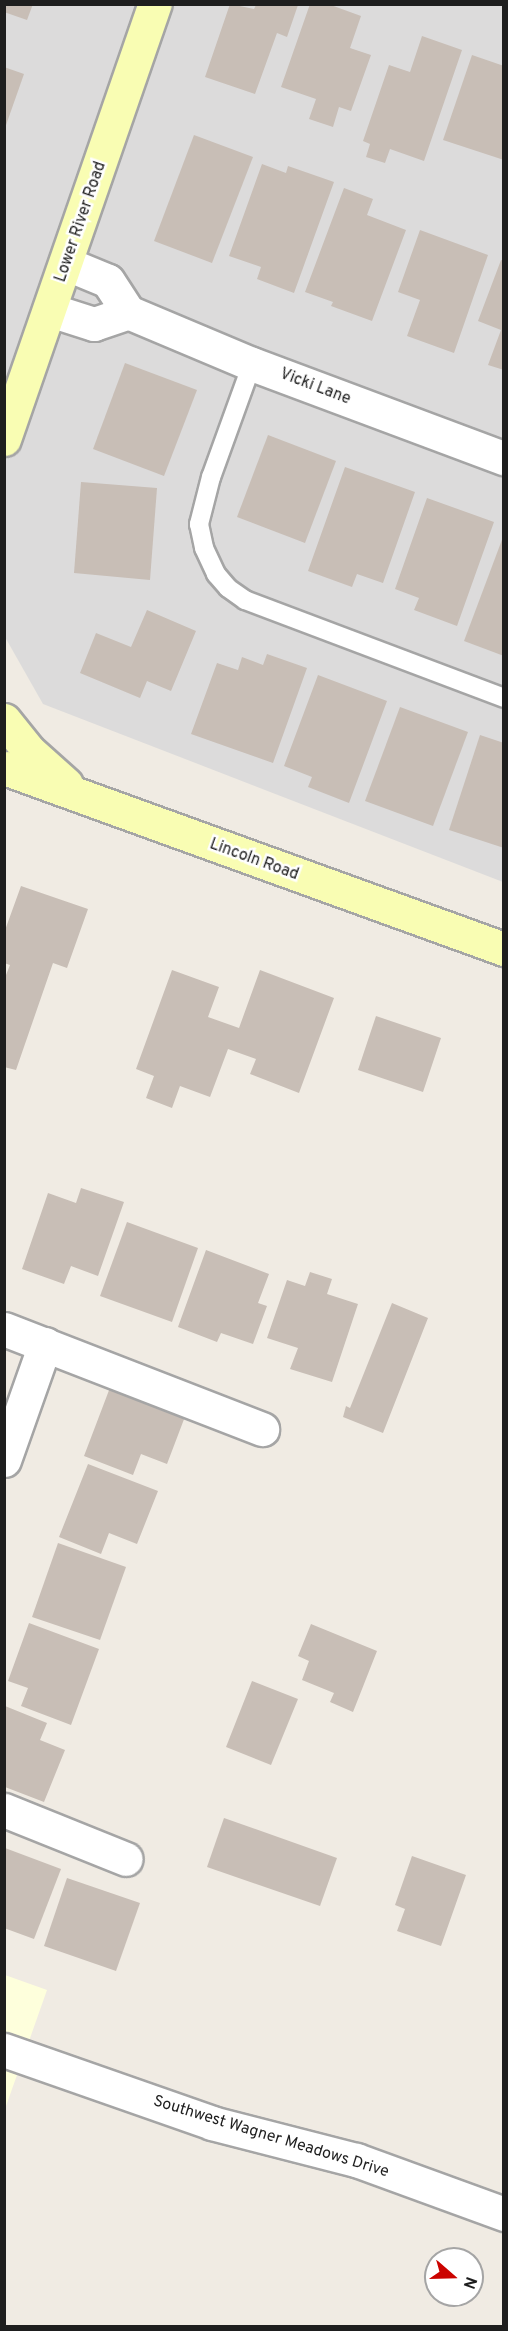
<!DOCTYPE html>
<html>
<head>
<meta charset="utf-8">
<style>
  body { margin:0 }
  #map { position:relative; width:508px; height:2331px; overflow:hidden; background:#f0ebe3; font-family:Overpass,sans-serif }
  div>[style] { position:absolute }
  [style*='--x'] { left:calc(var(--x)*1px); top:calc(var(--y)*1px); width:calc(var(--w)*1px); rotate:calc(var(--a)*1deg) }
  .residential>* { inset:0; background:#dcdbdb }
  .education>* { inset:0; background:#feffdc }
  .building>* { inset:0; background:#c8beb6 }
  .roads { filter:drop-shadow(2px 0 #a5a5a5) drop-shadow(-2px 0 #a5a5a5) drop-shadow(0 2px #a5a5a5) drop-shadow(0 -2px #a5a5a5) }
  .lane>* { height:18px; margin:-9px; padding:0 9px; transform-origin:9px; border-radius:9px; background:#fff }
  .street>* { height:33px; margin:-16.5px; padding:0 16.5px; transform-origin:16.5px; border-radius:16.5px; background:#fff }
  .secondary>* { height:33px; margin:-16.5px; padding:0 16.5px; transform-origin:16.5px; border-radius:16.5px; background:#f9fdb3 }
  span { translate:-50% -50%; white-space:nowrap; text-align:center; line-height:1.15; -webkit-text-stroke:5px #fff; paint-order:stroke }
  .street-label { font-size:16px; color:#1e1e1e }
  .frame { position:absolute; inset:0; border:6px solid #1e1e1e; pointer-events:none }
  .north { position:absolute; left:424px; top:2247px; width:60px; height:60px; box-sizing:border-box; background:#fff; border:2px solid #a5a5a5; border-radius:50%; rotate:110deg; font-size:16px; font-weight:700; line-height:24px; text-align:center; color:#1e1e1e }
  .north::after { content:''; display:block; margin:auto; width:21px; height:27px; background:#cb0300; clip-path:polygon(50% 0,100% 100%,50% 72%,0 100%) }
</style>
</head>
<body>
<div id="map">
  <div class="residential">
    <i style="clip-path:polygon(4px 5px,503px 5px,503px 882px,43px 704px,5px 637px)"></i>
  </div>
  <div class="education">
    <i style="clip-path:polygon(5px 1975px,47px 1990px,5px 2109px)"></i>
  </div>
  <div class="building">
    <i style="clip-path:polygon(4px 4px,33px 4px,27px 20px,4px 12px)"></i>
    <i style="clip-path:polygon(230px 4px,254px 9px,256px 5px,298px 5px,287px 37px,277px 33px,255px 94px,205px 77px)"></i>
    <i style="clip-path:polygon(310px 4px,328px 4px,361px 16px,350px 48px,371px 55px,351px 111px,339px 107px,333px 127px,309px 119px,316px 99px,281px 87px)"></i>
    <i style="clip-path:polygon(422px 36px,462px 50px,424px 161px,390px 149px,385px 163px,366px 157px,370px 144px,363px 141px,389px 65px,410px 72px)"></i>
    <i style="clip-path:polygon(472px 55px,504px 66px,504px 160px,443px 140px)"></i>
    <i style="clip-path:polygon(4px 67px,24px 74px,5px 128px,4px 128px)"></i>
    <i style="clip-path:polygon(194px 135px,253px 157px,212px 263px,154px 241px)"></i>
    <i style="clip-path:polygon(262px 164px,286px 173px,288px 166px,334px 182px,294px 293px,257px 279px,261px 267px,229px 256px)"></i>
    <i style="clip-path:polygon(344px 188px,373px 199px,367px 215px,406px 230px,372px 321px,331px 306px,333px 302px,305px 292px)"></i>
    <i style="clip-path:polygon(420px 230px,488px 255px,454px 353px,407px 336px,420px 300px,398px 292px)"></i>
    <i style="clip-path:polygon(501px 260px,504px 261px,504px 370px,488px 365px,501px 330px,478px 321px)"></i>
    <i style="clip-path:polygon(125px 363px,197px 390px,164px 476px,93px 449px)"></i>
    <i style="clip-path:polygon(268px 435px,336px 461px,305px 543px,237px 517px)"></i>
    <i style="clip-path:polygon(345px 467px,415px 492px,383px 583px,357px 574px,352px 587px,308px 571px)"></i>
    <i style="clip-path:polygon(81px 482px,157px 488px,150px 580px,74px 573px)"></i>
    <i style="clip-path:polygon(427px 498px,494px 522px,457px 626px,414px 610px,419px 598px,395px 589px)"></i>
    <i style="clip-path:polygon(503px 537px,504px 537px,504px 656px,464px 641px)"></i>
    <i style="clip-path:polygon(147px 610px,196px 631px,171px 691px,147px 681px,140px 698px,80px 673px,96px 633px,131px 647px)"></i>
    <i style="clip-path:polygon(267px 654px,307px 668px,273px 763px,191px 734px,217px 663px,238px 670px,242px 657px,263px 665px)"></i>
    <i style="clip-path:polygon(318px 675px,387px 701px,349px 803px,308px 787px,312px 777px,284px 766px)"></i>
    <i style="clip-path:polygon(400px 707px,468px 732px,433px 826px,365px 801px)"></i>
    <i style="clip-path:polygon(480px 735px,504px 743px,504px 848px,449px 830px)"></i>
    <i style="clip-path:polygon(21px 886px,88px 909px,67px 968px,53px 963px,16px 1070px,4px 1067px,4px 980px,10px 965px,4px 963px,4px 933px)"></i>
    <i style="clip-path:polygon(172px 970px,219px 987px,208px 1017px,239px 1028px,260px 970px,334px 998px,299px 1093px,250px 1074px,256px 1059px,228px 1049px,210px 1097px,180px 1086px,172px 1108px,146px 1098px,154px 1076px,136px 1069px)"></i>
    <i style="clip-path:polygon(376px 1016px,441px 1038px,423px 1092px,358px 1070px)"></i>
    <i style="clip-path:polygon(81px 1188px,124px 1202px,98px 1276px,71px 1266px,64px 1284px,22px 1269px,48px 1193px,76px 1203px)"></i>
    <i style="clip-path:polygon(127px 1222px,198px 1248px,172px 1322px,100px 1296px)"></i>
    <i style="clip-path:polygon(206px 1250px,269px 1274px,258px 1303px,267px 1306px,253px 1344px,221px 1333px,217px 1342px,178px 1327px)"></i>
    <i style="clip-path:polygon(310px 1272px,332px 1279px,327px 1294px,358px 1304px,332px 1382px,290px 1369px,298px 1348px,267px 1338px,287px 1280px,305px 1286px)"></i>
    <i style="clip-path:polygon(392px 1303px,428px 1318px,383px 1433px,343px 1417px,346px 1406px,350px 1408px)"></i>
    <i style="clip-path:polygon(111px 1385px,186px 1414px,167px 1464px,141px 1454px,133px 1475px,84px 1456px)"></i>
    <i style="clip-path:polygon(88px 1464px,158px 1491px,137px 1544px,109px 1533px,101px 1554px,59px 1537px)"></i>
    <i style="clip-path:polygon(58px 1543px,126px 1567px,100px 1640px,32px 1617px)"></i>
    <i style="clip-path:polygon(29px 1623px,99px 1649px,71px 1725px,21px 1706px,28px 1688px,8px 1681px)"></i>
    <i style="clip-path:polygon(311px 1624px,377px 1651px,353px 1712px,330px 1702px,334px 1693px,302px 1680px,309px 1661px,298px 1656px)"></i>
    <i style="clip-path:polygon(252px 1681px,298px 1699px,271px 1765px,226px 1747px)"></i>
    <i style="clip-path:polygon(5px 1706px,47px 1723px,40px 1740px,65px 1750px,44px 1802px,5px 1787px)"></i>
    <i style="clip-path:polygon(224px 1818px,337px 1858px,320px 1906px,207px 1867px)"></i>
    <i style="clip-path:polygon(5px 1848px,61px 1869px,34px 1939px,4px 1928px)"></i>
    <i style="clip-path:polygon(412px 1856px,466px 1875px,441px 1946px,397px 1931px,405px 1909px,395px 1905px)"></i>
    <i style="clip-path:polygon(67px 1878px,140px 1903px,116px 1971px,44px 1946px)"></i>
  </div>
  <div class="roads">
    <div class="lane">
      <i style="--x:252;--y:364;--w:120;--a:109.9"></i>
      <i style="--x:211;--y:477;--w:49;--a:104.3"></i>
      <i style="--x:199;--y:524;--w:25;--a:78"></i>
      <i style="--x:204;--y:548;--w:29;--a:65"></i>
      <i style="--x:216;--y:574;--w:18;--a:49"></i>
      <i style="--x:228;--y:588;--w:21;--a:35"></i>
      <i style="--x:245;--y:600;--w:277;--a:20.7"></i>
    </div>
    <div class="street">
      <i style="--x:67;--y:264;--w:44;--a:22.5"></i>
      <i style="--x:108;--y:281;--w:37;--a:57"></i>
      <i style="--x:128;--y:312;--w:134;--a:22.8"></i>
      <i style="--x:252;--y:364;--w:269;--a:20.5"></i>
      <i style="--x:50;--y:310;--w:46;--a:17.7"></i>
      <i style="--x:94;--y:324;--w:36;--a:-19"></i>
      <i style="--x:4;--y:1329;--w:277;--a:21.2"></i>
      <i style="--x:4;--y:1460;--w:123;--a:-70.5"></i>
      <i style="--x:4;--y:1810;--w:131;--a:21.9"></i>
      <i style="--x:4;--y:2050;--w:220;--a:19.3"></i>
      <i style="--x:212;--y:2123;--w:149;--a:14.4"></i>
      <i style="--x:356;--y:2160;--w:158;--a:20"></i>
    </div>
    <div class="secondary">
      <i style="--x:4;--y:439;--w:460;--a:-70.9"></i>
      <i style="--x:4;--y:720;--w:38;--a:51"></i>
      <i style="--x:28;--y:750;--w:51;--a:41.8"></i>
      <i style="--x:4;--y:768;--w:532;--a:19.9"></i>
    </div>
  </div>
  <div class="street-label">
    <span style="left:81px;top:222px;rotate:-71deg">Lower River Road</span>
    <span style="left:315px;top:387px;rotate:21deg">Vicki Lane</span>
    <span style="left:254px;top:860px;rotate:20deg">Lincoln Road</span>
    <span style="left:271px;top:2137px;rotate:17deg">Southwest Wagner Meadows Drive</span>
  </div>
  <div class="frame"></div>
  <div class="north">N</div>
</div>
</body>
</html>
